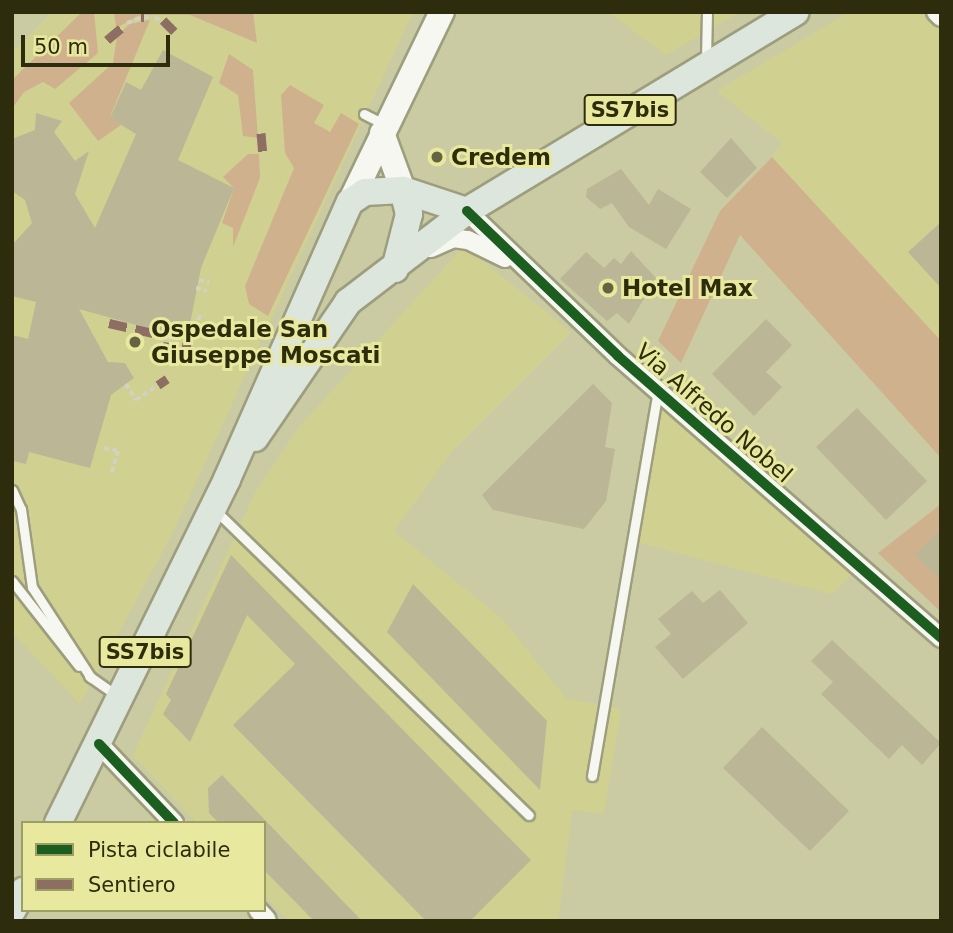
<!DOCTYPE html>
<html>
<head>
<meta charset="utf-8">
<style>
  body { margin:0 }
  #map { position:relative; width:953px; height:933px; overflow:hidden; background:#cacba2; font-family:"DejaVu Sans",sans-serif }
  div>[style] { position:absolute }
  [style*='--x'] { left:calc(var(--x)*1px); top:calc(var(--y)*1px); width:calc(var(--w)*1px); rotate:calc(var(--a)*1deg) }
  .built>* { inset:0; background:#d0d190 }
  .green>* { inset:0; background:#d0b18e }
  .building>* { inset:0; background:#bbb695 }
  .path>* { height:3.5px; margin-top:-1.75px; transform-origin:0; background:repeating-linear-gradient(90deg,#d1d1c4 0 5px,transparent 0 8.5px) }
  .roads { filter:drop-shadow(2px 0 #9d9e7e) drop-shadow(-2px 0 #9d9e7e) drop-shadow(0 2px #9d9e7e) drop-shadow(0 -2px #9d9e7e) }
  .lane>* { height:9px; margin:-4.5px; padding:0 4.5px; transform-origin:4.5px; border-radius:4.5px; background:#f7f7f1 }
  .street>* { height:18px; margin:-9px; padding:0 9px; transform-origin:9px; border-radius:9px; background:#f7f7f1 }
  .secondary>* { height:24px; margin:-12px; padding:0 12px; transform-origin:12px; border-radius:12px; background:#f7f7f1 }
  .primary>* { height:26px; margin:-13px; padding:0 13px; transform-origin:13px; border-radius:13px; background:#dde6dd }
  .quiet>* { height:9px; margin-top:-4.5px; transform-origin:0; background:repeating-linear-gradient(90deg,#8d6e63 0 18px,transparent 0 27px) }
  .cycleway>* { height:10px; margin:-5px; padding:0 5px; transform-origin:5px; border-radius:5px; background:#1b5e20 }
  .dots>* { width:19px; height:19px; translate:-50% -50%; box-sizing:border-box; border:4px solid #e8e99e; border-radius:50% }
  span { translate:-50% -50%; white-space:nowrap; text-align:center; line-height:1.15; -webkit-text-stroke:6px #e8e99e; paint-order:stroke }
  .shield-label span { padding:2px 5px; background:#e8e99e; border:2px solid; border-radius:5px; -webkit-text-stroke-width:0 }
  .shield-label { font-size:21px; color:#2d2d0e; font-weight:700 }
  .poi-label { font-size:23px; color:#2d2d0e; font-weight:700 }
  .left { translate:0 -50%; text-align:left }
  .street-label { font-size:23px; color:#2d2d0e }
  .frame { position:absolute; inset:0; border:14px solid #2d2d0e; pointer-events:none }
  .legend { position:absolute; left:21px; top:821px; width:245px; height:91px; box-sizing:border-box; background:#e8e99e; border:2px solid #9d9e64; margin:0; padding:9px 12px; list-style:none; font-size:21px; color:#2d2d0e }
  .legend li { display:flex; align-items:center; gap:14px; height:35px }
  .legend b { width:35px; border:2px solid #9d9e64 }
  .scale { position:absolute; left:21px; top:35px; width:149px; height:32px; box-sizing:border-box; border:4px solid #2d2d0e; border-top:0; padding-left:9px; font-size:21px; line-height:24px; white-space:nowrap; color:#2d2d0e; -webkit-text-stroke:5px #e8e99e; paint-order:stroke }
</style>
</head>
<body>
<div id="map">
  <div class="built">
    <i style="clip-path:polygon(53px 12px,413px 12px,171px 536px,80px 704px,12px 632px,12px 53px)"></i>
    <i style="clip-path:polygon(608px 12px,740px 12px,666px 55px)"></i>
    <i style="clip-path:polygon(849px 12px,941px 12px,941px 341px,772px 157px,782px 143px,717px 91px)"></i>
    <i style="clip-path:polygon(464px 246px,571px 332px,452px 451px,394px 531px,502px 619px,566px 698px,621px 709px,604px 814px,572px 810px,558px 921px,289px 921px,264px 895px,264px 823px,197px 823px,133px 755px,255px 493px,299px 427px)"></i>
    <i style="clip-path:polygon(662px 405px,856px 570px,832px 594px,639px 543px)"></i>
  </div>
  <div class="green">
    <i style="clip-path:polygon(82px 12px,94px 12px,98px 53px,55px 89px,43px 82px,24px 92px,12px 109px,12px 80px)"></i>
    <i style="clip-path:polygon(114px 12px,253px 12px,257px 43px,190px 15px,141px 15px,116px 28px)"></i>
    <i style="clip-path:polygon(150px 20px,110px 117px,121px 125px,98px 141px,69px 103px,113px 63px,117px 36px,129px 24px)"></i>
    <i style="clip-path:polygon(229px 54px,253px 70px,258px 138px,243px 136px,238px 95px,219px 83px)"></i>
    <i style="clip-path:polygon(290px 85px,324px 105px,314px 123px,330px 132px,341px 113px,359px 124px,268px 316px,249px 304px,245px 286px,294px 168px,285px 153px,281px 95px)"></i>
    <i style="clip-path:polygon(248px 154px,259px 154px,260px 178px,233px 247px,233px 228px,222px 223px,234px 188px,223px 177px)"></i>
    <i style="clip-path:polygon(772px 157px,941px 341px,941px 458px,740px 235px,681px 363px,658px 341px,720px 211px)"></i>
    <i style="clip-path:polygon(941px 504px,941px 612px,878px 553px)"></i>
  </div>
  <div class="building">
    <i style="clip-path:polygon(163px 50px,213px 77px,178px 160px,234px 188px,201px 268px,187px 339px,79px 309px,108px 362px,125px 363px,134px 378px,111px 395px,90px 468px,29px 452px,26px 464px,12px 461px,12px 335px,28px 339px,36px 302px,12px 296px,12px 245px,32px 223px,25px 200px,12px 191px,12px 139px,35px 130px,36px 113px,62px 121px,54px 132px,75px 161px,89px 151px,75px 194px,95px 228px,136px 134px,110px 118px,126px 82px,141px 90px)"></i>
    <i style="clip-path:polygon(731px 138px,757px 168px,727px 198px,700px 172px)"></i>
    <i style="clip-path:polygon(621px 169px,649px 205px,658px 189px,691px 209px,666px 249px,629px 227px,612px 203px,600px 209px,586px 197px,587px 189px)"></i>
    <i style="clip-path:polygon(941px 222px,941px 288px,908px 252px)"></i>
    <i style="clip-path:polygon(631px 251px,656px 278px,629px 324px,617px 313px,607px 321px,560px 279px,586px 252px,604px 268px,614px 258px,621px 264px)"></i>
    <i style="clip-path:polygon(766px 319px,792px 345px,766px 372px,782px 387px,754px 416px,712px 374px)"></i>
    <i style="clip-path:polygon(593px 384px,612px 403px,605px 447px,615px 449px,606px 501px,584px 529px,493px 510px,482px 495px)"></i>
    <i style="clip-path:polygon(857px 408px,927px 481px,886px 520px,816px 447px)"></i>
    <i style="clip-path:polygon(941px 529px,941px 581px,915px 554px)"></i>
    <i style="clip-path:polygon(231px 555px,531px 860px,470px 921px,426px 921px,233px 725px,295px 664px,247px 615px,190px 742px,163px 714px,171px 700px,166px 694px)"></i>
    <i style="clip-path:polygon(413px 584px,547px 721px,540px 790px,387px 632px)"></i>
    <i style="clip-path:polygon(720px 590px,748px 623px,683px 679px,655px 647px,671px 634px,658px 619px,692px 591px,703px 603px)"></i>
    <i style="clip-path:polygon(832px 640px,941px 743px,922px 765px,902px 745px,889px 759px,821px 694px,833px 682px,811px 661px)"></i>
    <i style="clip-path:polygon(762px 727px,849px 811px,810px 851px,723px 768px)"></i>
    <i style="clip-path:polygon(222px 775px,264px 819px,362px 921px,314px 921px,264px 870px,264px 823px,219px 823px,209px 813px,208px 788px)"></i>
  </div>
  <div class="path">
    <i style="--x:144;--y:17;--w:9;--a:0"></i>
    <i style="--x:155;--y:18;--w:8;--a:14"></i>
    <i style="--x:127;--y:23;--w:15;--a:-23"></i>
    <i style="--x:199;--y:280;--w:11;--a:15"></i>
    <i style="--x:196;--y:288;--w:11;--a:15"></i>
    <i style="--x:157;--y:334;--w:6;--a:18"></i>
    <i style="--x:163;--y:336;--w:11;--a:100"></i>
    <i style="--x:168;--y:342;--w:8;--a:-76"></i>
    <i style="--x:187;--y:343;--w:33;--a:-65"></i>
    <i style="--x:126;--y:384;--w:19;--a:58"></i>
    <i style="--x:136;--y:400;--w:27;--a:-34"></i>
    <i style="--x:104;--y:448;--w:14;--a:12"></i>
    <i style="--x:118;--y:451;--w:24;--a:105"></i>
  </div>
  <div class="roads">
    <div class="lane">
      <i style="--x:706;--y:59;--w:47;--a:-88.8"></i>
      <i style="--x:364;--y:114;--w:22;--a:27"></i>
      <i style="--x:12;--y:490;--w:21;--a:65"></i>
      <i style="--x:21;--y:509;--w:79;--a:82"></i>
      <i style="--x:32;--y:587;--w:108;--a:57"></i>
      <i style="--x:214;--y:509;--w:439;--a:44.2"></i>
      <i style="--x:12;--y:581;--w:108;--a:51.8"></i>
      <i style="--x:89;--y:676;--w:35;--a:35"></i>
      <i style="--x:592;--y:776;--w:391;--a:-80.3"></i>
    </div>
    <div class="street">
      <i style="--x:936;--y:12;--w:7;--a:45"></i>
      <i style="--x:467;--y:211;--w:209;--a:43.8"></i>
      <i style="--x:618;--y:356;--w:429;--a:41.1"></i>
      <i style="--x:431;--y:248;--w:24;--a:-24"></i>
      <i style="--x:453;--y:238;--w:15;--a:8"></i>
      <i style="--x:468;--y:240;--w:41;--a:25.9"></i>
      <i style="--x:99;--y:744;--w:109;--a:46.5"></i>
      <i style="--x:258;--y:910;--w:13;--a:48"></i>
    </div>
    <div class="secondary">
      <i style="--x:382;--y:133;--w:61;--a:69.8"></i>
      <i style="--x:350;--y:202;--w:211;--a:-64.2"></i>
    </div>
    <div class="primary">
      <i style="--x:395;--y:269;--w:57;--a:-75.7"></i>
      <i style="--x:409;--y:214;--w:25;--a:-104"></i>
      <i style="--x:255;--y:438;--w:165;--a:-55.6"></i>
      <i style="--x:348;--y:302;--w:150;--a:-37.4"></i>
      <i style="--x:467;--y:211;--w:384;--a:-31.2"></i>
      <i style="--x:58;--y:823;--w:383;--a:-63.8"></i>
      <i style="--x:227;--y:479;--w:303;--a:-66.1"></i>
      <i style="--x:350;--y:202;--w:18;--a:-34"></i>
      <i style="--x:365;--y:192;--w:38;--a:-3"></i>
      <i style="--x:403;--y:190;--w:67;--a:18.2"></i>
      <i style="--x:12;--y:911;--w:23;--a:-61"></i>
    </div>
  </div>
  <div class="quiet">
    <i style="--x:141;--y:17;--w:3;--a:0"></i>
    <i style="--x:163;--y:20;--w:16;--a:45"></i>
    <i style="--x:107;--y:40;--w:26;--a:-40"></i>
    <i style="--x:261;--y:133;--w:21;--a:85"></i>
    <i style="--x:109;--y:323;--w:49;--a:12.9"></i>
    <i style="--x:186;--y:349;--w:6;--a:-81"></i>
    <i style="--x:166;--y:358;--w:16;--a:-83"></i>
    <i style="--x:158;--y:385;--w:11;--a:-34"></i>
  </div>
  <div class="cycleway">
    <i style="--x:467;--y:211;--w:209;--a:43.8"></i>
    <i style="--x:618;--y:356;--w:429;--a:41.1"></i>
    <i style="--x:99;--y:744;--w:109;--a:46.5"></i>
  </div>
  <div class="dots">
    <i style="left:437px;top:157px;background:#646442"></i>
    <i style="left:608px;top:288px;background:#646442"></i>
    <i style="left:135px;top:342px;background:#646442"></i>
  </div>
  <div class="shield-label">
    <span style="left:630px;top:110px">SS7bis</span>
    <span style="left:145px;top:652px">SS7bis</span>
  </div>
  <div class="poi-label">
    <span class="left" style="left:451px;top:157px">Credem</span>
    <span class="left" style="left:622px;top:288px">Hotel Max</span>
    <span class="left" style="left:151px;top:342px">Ospedale San<br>Giuseppe Moscati</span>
  </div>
  <div class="street-label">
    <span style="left:714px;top:413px;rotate:41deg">Via Alfredo Nobel</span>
  </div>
  <div class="frame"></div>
  <ul class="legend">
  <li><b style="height:9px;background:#1b5e20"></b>Pista ciclabile</li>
  <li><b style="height:9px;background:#8d6e63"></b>Sentiero</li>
  </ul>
  <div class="scale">50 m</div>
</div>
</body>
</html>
